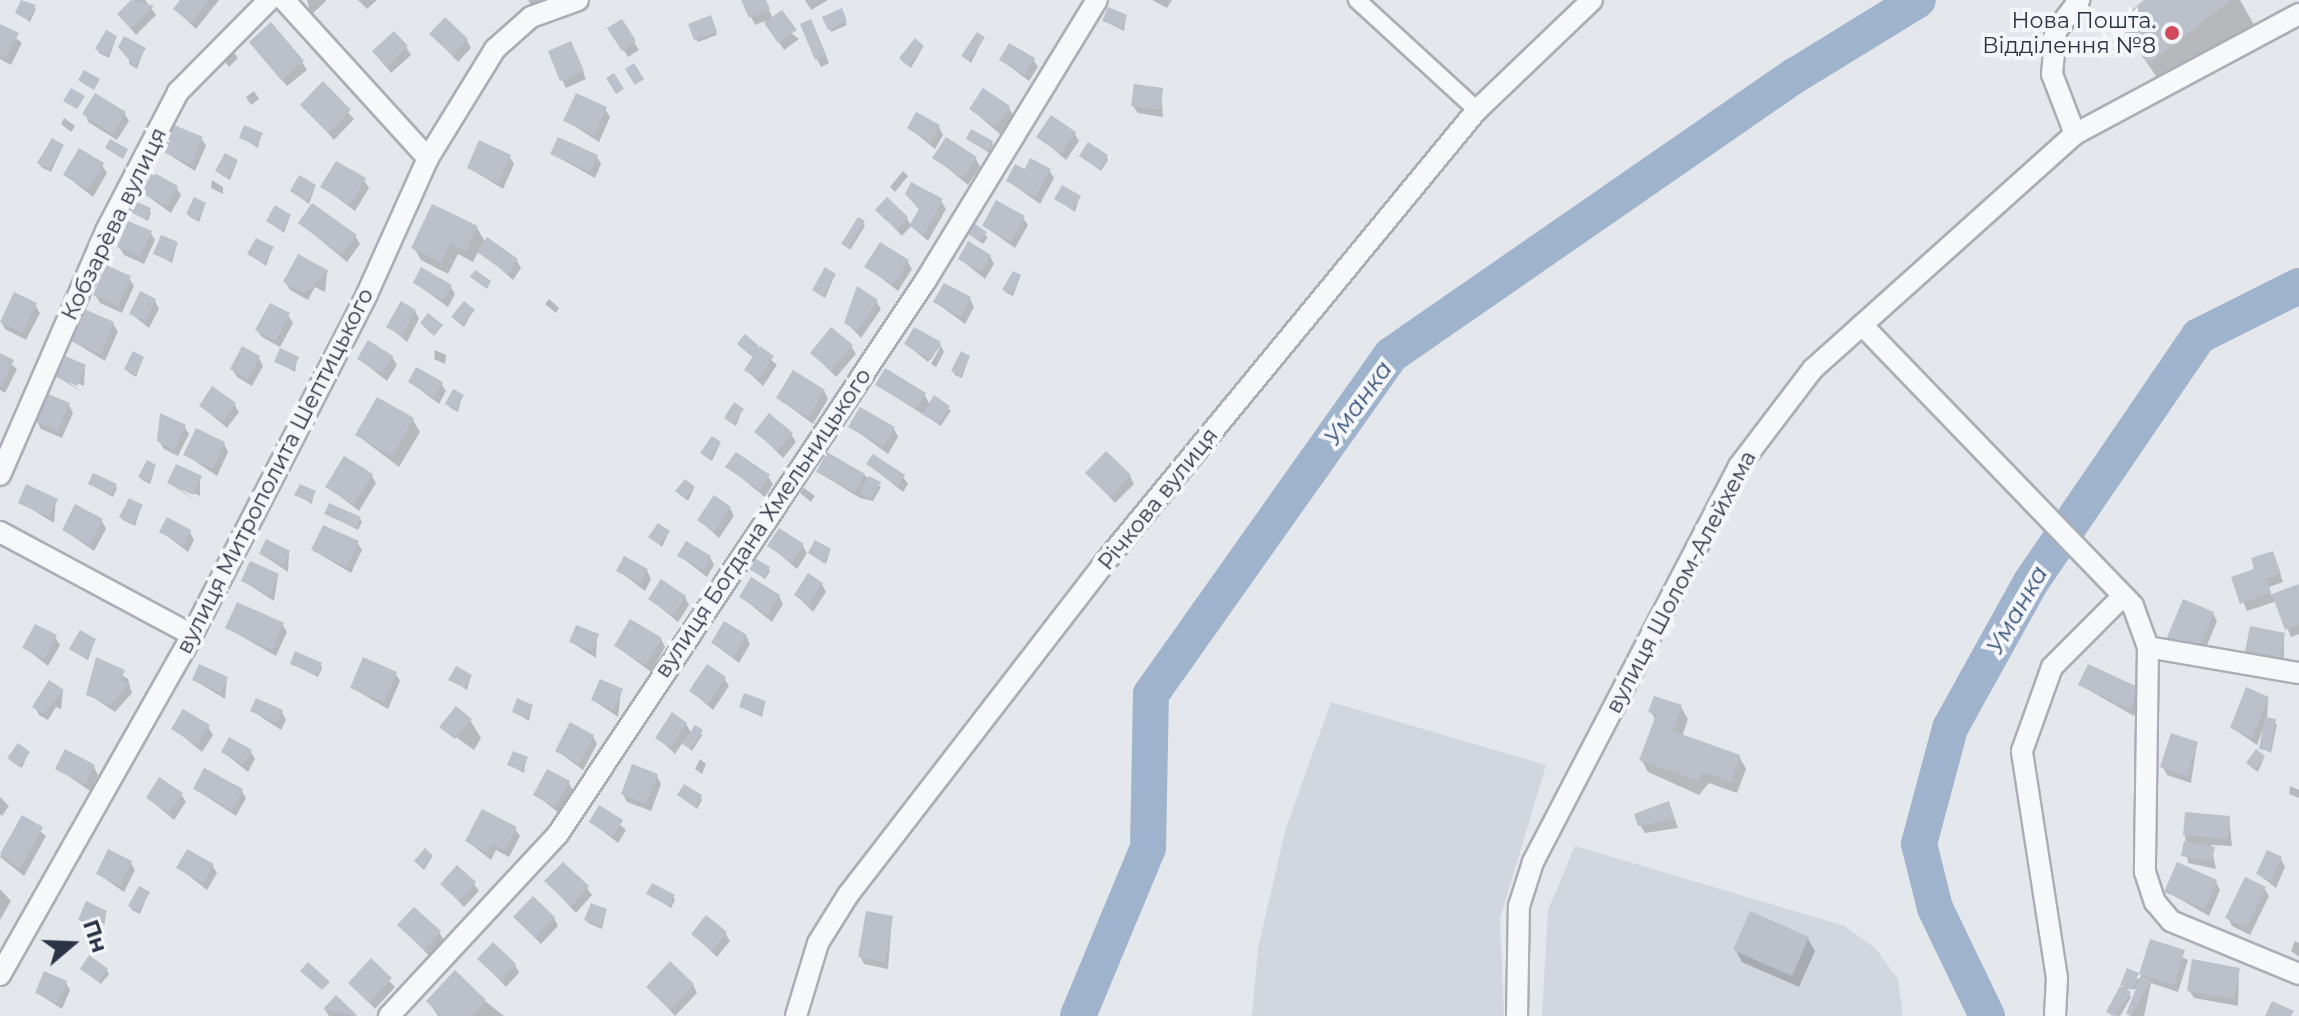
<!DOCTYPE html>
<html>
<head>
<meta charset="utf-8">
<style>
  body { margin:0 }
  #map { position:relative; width:2299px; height:1016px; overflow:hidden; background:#e4e7ec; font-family:Montserrat,sans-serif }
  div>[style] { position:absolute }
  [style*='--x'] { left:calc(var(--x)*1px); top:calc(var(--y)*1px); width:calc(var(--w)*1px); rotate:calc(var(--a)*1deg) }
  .built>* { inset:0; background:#d2d6de }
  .shadow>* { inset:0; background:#0003 }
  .river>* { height:36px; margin:-18px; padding:0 18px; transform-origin:18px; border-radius:18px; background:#9fb4cc }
  .building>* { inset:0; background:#bbc0ca }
  .roads { filter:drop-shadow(2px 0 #a9aeb7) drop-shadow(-2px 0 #a9aeb7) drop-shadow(0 2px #a9aeb7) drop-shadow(0 -2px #a9aeb7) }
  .pedestrian>* { height:16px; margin:-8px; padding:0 8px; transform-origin:8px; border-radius:8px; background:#f7f8fa }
  .minor>* { height:20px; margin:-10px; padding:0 10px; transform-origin:10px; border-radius:10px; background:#f7f8fa }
  .dots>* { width:22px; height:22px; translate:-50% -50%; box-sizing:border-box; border:4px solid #f4f6f9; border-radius:50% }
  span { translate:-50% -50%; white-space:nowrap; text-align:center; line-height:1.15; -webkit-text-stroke:8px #f4f6f9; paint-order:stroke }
  .poi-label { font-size:22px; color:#2b3445 }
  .right { translate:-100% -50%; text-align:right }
  .street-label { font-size:22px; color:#2b3445 }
  .water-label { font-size:24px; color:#34527a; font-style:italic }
  .north { position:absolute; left:32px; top:904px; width:80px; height:80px; -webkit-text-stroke:6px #f4f6f9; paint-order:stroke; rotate:71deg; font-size:22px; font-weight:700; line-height:32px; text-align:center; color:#2b3445 }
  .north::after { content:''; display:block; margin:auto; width:28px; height:36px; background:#2b3445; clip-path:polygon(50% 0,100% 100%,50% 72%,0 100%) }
</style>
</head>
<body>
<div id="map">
  <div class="built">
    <i style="clip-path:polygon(1331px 702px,1546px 765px,1500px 919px,1504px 1016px,1252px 1016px,1258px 948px,1286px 828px)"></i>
    <i style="clip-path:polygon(1575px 846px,1845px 926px,1876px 949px,1898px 979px,1903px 1016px,1542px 1016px,1548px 910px)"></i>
  </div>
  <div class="shadow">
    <i style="clip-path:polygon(134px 0,145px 0,156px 15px,136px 35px,119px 15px)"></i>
    <i style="clip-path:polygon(182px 0,219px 0,196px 29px,175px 9px)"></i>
    <i style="clip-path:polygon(307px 0,325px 0,326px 1px,311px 15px)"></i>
    <i style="clip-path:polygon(358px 0,377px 0,367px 9px)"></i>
    <i style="clip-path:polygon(528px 0,543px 0,531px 5px)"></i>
    <i style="clip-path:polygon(743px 0,765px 0,773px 19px,799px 39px,784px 50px,765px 21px,755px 25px)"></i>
    <i style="clip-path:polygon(805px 0,828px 0,811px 10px)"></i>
    <i style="clip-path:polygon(1152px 0,1172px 0,1167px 8px)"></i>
    <i style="clip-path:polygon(2148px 0,2240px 0,2256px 28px,2169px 95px,2119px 22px)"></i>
    <i style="clip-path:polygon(23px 1px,36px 9px,30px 22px,17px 13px)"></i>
    <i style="clip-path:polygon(841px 11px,847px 25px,831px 32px,825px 18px)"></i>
    <i style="clip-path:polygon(1126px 17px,1124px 31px,1104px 21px)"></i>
    <i style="clip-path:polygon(621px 21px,639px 50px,628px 57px,610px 28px)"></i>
    <i style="clip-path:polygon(712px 21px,717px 35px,698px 42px,696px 39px)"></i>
    <i style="clip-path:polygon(0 26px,22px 43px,11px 65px,0 59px)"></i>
    <i style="clip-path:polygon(815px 29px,829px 63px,821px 67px,817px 59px)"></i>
    <i style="clip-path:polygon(432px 34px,467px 40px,471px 48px,458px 62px)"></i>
    <i style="clip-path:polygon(116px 38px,109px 58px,99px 53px,97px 49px)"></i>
    <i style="clip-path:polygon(983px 39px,971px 63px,966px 59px,964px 56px)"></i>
    <i style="clip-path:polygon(406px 47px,411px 55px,391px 73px,374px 52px)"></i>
    <i style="clip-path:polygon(923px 47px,911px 68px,903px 62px,901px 59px)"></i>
    <i style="clip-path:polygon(231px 49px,238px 58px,229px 67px,222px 58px)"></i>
    <i style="clip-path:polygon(144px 50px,137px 69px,129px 64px,130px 55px)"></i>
    <i style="clip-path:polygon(256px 50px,302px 62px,307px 70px,287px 86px)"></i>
    <i style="clip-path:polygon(575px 51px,586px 79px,566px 88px,562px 80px)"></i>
    <i style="clip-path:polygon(1033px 59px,1038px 67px,1029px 81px,1001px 60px)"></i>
    <i style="clip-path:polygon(323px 84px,354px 119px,334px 140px,303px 105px)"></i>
    <i style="clip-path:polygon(1161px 90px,1163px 117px,1138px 113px,1133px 106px)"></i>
    <i style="clip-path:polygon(254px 91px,259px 99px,251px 105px,246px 97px)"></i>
    <i style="clip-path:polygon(1009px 108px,1013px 115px,1000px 134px,971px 109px)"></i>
    <i style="clip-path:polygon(605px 109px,610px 117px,599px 142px,565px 120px)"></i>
    <i style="clip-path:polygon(86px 113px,124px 113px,129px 121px,117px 140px,88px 122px)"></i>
    <i style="clip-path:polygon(64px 118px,75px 126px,71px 132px,61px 124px)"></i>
    <i style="clip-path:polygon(939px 127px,943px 135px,935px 149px,909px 128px)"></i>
    <i style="clip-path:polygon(1074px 133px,1079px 141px,1066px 160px,1039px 137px)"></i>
    <i style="clip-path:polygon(261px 134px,258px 148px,241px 137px)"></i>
    <i style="clip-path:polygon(201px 138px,206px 146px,195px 171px,165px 152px)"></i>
    <i style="clip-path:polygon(968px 139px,992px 142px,993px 145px,989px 153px)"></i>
    <i style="clip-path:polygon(63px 146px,51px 172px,41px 167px,39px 163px)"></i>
    <i style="clip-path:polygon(552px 154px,597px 157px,601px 164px,595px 178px)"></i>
    <i style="clip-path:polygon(509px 156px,514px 164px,503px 189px,469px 168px)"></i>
    <i style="clip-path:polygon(1081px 156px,1107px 157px,1108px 160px,1101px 171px)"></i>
    <i style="clip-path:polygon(935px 158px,976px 159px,980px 167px,968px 185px)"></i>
    <i style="clip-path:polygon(237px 162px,230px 180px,220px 174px,218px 171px)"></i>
    <i style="clip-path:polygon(102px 165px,107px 173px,93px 197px,65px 175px)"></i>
    <i style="clip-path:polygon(1049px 170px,1054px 178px,1040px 204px,1008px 181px)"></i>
    <i style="clip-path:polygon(903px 171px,908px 176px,895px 192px,890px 187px)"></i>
    <i style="clip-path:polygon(212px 180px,223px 187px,223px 194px,211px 188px)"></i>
    <i style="clip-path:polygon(364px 180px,369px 188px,355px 211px,323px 187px)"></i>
    <i style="clip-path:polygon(176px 187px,181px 195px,171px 213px,142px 192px)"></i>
    <i style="clip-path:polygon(315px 187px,309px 204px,292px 191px)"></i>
    <i style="clip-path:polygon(907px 194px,941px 201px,946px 209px,928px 241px,911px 226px,920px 211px)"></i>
    <i style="clip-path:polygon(1079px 198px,1075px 212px,1056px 199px)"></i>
    <i style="clip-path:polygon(205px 205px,199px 222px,190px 217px,188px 214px)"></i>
    <i style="clip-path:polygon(127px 209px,149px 210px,151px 213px,148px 221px)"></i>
    <i style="clip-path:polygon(877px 210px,907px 218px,911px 226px,902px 236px)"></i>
    <i style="clip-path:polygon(290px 216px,284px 233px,268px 221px)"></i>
    <i style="clip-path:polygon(1023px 218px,1028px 225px,1015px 248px,984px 226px)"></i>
    <i style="clip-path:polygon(300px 223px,355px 236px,360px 244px,347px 262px)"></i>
    <i style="clip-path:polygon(863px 223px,865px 226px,850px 250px,844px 244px)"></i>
    <i style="clip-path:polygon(975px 227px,988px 237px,983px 244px,970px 234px)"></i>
    <i style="clip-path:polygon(477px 228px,486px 243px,517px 261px,521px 268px,513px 280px,479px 250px,473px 262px,458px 254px,448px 274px,421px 260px,414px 248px)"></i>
    <i style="clip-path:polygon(150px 232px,155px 240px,144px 264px,124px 255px,119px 247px)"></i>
    <i style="clip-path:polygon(177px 244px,172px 263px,155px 254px)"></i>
    <i style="clip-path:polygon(272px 249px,266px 266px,249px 254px)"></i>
    <i style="clip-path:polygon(990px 256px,994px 264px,985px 279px,960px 259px)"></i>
    <i style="clip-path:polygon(299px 257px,327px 273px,325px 292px,315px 287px,308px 300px,290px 290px,285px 282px)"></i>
    <i style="clip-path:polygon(907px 261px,912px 269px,898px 291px,867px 267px)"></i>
    <i style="clip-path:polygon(835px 275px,825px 298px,817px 293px,815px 290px)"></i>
    <i style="clip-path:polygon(1020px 277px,1013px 296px,1006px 293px,1005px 290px)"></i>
    <i style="clip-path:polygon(129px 278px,134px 286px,122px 313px,100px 303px,95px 295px)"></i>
    <i style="clip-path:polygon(415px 283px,451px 287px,455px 294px,448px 307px)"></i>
    <i style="clip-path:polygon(549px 299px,559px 308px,556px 313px,545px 304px)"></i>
    <i style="clip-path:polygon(970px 299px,974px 307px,965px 324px,935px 302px)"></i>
    <i style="clip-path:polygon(155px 301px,159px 309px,149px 328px,131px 314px)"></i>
    <i style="clip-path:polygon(876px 301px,881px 309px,861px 338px,846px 322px)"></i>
    <i style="clip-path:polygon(35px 305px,40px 313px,26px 340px,5px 329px,1px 321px)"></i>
    <i style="clip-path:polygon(415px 311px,419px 319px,407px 342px,389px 327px)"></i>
    <i style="clip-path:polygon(473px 311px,464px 327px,455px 320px)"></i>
    <i style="clip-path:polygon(288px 315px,293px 323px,280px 347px,262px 337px,257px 330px)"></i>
    <i style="clip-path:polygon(113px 324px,118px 331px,105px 361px,72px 341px)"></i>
    <i style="clip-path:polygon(906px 344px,940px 344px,941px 345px,928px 362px)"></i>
    <i style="clip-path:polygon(851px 346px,856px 354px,836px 377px,812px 353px)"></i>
    <i style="clip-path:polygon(941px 346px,944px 352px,936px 367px,931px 364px)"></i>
    <i style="clip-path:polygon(741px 347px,757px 347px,777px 365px,763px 386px,746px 370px,754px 358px)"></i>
    <i style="clip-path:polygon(435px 350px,446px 355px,445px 364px,434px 359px)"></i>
    <i style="clip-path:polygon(0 355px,17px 369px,5px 393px,0 390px)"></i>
    <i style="clip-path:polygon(392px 357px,397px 365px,387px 381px,359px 359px)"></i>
    <i style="clip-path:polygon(969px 357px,962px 378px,955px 375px,953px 371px)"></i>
    <i style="clip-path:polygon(143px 358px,136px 377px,128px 372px,126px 369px)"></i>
    <i style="clip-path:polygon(259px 358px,263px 366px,252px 386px,237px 377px,232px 369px)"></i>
    <i style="clip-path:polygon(297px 359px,295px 372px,277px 362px)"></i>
    <i style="clip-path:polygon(85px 366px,84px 386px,58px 375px,82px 392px,54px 375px)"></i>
    <i style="clip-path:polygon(410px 382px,441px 383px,446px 391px,439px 404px)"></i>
    <i style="clip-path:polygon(877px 385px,924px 394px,930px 405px,951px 410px,941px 426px)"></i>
    <i style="clip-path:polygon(824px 391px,828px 399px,813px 424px,778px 398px)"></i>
    <i style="clip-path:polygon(462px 396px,458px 412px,449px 407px,448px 404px)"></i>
    <i style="clip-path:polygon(234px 404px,239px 412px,227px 428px,201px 406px)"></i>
    <i style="clip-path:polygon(69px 405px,73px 413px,62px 438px,41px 429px,37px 421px)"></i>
    <i style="clip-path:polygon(742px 410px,736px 426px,728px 421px,726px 418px)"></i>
    <i style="clip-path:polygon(413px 420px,420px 432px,399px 467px,357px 435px)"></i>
    <i style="clip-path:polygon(184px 426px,189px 434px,178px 456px,164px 449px,159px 441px)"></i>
    <i style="clip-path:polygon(851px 427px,894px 429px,898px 437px,888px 454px)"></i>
    <i style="clip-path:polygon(757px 432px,791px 434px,796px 442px,783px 458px)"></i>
    <i style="clip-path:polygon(224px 444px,228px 452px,217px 476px,186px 455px)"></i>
    <i style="clip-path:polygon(720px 444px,712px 461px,705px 456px,703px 453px)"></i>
    <i style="clip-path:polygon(868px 464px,903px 477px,908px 484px,903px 492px)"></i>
    <i style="clip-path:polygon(155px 467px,150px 484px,142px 480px,140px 477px)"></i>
    <i style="clip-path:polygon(728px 467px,768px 477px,773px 484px,765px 497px)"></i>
    <i style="clip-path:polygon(818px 472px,864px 475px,881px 487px,873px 501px,860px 498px)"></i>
    <i style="clip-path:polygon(1088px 473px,1130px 476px,1134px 484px,1115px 503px)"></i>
    <i style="clip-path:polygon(372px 476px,376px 483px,359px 511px,328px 487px)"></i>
    <i style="clip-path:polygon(200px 478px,200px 496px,173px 484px,197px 502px,169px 483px)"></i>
    <i style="clip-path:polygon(90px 484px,115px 485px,117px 488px,113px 497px)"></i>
    <i style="clip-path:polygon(804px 488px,815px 496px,811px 502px,800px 493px)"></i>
    <i style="clip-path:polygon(694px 489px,688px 501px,680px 494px)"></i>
    <i style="clip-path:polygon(314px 493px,312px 504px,297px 495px)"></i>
    <i style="clip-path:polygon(56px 500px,54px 523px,20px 502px)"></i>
    <i style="clip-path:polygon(141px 507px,135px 526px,123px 520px,122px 517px)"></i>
    <i style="clip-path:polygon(730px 508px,734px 516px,719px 538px,699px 520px)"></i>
    <i style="clip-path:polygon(326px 513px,360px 519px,362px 522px,358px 530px)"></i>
    <i style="clip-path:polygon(102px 521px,106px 529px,94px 551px,64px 530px)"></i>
    <i style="clip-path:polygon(162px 532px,190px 532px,194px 540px,188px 552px)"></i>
    <i style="clip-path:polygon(669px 532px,662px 547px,651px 537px)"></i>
    <i style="clip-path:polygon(357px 542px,362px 550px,351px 573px,313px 550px)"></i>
    <i style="clip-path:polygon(802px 545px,807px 553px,797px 569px,770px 546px)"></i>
    <i style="clip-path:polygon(830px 551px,826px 564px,810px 553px)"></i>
    <i style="clip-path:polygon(289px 552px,288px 572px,261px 554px)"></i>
    <i style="clip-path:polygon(680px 556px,710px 557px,714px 565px,707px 577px)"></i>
    <i style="clip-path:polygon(2276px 561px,2283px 582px,2269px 587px,2272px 596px,2299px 586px,2299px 634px,2291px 637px,2277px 601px,2247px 611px,2234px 579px)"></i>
    <i style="clip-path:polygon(749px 568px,768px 568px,770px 571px,765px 579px)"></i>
    <i style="clip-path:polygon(619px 571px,647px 571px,651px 579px,645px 591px)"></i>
    <i style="clip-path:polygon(278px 576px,274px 601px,243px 581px)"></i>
    <i style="clip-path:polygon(822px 584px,826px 592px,813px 612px,796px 595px)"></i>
    <i style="clip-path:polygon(779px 596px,783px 604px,772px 622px,741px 597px)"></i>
    <i style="clip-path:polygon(685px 597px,689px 605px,678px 622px,650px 599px)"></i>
    <i style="clip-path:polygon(2213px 613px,2217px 621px,2201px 660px,2173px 647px)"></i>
    <i style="clip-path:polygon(282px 624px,287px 632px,276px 656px,227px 628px)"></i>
    <i style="clip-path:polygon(2284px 635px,2284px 666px,2251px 660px,2247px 652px)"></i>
    <i style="clip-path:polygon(597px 636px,596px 658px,571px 642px)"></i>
    <i style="clip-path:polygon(746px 636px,750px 644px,739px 663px,713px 643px)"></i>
    <i style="clip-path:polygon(55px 637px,60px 645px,48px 666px,25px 648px)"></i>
    <i style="clip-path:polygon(661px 639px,665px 647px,651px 672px,616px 646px)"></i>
    <i style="clip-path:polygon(95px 640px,88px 660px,71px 649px)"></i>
    <i style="clip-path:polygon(97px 660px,128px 679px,132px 693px,115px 712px,88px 694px)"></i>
    <i style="clip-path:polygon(292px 664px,320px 664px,322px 668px,318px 677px)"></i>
    <i style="clip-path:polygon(395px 673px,400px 681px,388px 709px,352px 688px)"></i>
    <i style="clip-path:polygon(471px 676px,467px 690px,451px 679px)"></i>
    <i style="clip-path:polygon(227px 678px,225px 699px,194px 680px)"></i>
    <i style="clip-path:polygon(724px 678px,729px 686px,713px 710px,691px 691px)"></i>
    <i style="clip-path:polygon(2080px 685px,2138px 690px,2143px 697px,2134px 716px)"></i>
    <i style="clip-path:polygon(63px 691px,61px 709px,56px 707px,48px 720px,39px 715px,35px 707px)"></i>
    <i style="clip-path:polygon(621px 691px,618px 717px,593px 700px)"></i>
    <i style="clip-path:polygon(2268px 699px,2267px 720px,2277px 724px,2271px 753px,2261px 748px,2263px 729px,2257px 745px,2232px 728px)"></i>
    <i style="clip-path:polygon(765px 703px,762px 717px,741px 707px)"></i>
    <i style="clip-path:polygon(532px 706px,529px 721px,514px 712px)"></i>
    <i style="clip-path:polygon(1681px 707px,1688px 719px,1682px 737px,1739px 756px,1746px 769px,1737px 793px,1709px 783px,1699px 795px,1648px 772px,1641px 759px,1656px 721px,1651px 712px)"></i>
    <i style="clip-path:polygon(252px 711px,282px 712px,286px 720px,281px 730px)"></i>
    <i style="clip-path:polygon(470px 720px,481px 738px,474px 750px,442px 727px)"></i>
    <i style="clip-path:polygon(686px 724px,692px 734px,703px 734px,692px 751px,683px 742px,675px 754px,658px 738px)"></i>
    <i style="clip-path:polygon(208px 727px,213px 735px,202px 752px,174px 729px)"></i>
    <i style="clip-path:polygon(593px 736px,597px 744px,583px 770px,557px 751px)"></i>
    <i style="clip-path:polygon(2197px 744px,2191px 783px,2167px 775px,2163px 767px)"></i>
    <i style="clip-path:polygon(223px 752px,251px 752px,255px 759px,248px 772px)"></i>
    <i style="clip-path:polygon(28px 753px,22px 768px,12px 761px)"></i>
    <i style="clip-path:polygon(2264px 758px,2258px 772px,2251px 767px)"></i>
    <i style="clip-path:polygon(526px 759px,524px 773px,509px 764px)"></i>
    <i style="clip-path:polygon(700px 759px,706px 764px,702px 774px,695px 769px)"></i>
    <i style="clip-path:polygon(94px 767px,98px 775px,90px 791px,57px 768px)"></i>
    <i style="clip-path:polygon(657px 776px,661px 784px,651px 811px,627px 802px,623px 794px)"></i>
    <i style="clip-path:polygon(568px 782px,573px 790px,560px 814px,536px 795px)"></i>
    <i style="clip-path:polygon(2290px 786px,2299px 790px,2299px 798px,2289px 794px)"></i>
    <i style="clip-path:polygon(195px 789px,241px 790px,246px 798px,236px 816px)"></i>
    <i style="clip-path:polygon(181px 794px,186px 802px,174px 820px,148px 798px)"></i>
    <i style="clip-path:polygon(679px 795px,701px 796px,702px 800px,697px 809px)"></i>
    <i style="clip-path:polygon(0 797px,9px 806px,2px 816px,0 814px)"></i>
    <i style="clip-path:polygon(600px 808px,626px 830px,618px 843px,591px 822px)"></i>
    <i style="clip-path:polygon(1672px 811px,1678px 828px,1645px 833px,1640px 825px)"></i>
    <i style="clip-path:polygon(23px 817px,46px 836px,24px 876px,0 857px)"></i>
    <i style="clip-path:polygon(2229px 818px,2232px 846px,2211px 845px,2216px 869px,2188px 863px,2185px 835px)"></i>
    <i style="clip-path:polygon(515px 829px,520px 836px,509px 857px,496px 850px,491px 860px,467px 841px)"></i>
    <i style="clip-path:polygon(432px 857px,424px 870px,418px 864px)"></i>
    <i style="clip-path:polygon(2281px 859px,2285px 867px,2276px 888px,2258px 874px)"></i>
    <i style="clip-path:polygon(131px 863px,135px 870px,124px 892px,98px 874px)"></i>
    <i style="clip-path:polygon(212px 865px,217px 873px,207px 890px,179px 868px)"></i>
    <i style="clip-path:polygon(547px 882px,587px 888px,592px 895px,576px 913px)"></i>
    <i style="clip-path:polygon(2216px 882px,2220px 890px,2209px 916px,2166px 891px)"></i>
    <i style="clip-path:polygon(442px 884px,474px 884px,479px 891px,464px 907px)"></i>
    <i style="clip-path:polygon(2264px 888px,2269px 896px,2250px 935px,2232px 926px,2228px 918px)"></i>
    <i style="clip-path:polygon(0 889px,11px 901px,0 920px)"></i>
    <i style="clip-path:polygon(148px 894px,140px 914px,132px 910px,130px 906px)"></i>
    <i style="clip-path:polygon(649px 894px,673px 897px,675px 900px,671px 908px)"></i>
    <i style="clip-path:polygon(606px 911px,602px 929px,588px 923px,587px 920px)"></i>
    <i style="clip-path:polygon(106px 912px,103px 936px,80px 920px)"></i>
    <i style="clip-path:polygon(515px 918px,554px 918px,558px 926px,541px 944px)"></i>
    <i style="clip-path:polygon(892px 918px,888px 969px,864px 964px,860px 956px)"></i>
    <i style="clip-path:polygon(400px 925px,439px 932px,444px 940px,429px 956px)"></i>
    <i style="clip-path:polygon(725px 933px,730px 941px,717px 957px,693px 934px)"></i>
    <i style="clip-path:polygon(1808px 939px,1815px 951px,1799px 987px,1742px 962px,1735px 949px)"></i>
    <i style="clip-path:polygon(2295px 941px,2299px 943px,2299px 957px,2291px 951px)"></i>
    <i style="clip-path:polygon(2151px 942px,2188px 960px,2178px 992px,2151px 983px,2144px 1016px,2130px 1016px,2138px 989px,2127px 989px,2131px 997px,2120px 1016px,2110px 1015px,2126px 992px,2122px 985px,2140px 978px)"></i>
    <i style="clip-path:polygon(480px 959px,515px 965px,519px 973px,506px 987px)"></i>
    <i style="clip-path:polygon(371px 961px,395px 987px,375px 1009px,351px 983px)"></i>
    <i style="clip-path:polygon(82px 969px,107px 970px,109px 974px,101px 984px)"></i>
    <i style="clip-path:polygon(2239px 969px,2238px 1006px,2194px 998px,2189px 990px)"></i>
    <i style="clip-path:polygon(66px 983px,70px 990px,62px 1009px,37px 993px)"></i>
    <i style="clip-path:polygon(693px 985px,697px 993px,675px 1016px,648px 987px)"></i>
    <i style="clip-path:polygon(336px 998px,355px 1016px,329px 1016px,325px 1010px)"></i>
    <i style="clip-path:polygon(428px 1001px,485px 1001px,504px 1016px,438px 1016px)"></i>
  </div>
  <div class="river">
    <i style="--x:1078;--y:1016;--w:182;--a:-67.4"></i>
    <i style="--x:1148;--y:848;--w:154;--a:-88.9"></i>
    <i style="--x:1151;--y:694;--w:415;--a:-54.7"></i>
    <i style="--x:1391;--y:355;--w:492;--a:-34.7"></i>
    <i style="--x:1796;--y:75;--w:143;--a:-31.6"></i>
    <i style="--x:1987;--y:1016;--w:120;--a:-115.7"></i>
    <i style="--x:1935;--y:908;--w:66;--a:-104"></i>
    <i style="--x:1919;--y:844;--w:120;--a:-75"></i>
    <i style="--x:1950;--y:728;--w:167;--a:-61"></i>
    <i style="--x:2031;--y:582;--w:298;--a:-55.7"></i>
    <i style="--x:2199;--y:336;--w:112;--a:-26.6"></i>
  </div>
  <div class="building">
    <i style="clip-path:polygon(21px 0,36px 5px,28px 20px,15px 13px)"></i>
    <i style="clip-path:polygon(131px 0,154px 6px,131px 29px,117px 14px)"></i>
    <i style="clip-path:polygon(180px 0,209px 0,191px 23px,173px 9px)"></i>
    <i style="clip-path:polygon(741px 0,766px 0,770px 9px,749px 18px)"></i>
    <i style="clip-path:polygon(2144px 0,2231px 0,2149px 63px,2117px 22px)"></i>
    <i style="clip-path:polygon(1108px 7px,1127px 15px,1122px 28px,1102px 21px)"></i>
    <i style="clip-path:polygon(842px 8px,847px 21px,828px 30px,822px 17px)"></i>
    <i style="clip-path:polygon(782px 10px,797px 30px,778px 43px,764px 23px)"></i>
    <i style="clip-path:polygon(711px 15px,717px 32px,694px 40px,688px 24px)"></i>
    <i style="clip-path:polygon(445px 17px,468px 39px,453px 56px,429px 34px)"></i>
    <i style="clip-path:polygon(622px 19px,636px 41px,622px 51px,607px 28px)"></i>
    <i style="clip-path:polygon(811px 19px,826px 55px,815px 60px,800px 24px)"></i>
    <i style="clip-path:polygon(271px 22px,304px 61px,281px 80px,249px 42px)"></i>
    <i style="clip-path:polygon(0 24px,19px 33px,6px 58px,0 55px)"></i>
    <i style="clip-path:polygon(106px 30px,117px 36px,107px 56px,95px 49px)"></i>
    <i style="clip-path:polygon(394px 31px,408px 46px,386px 67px,372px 51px)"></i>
    <i style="clip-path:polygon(977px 32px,985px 37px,969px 61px,961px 56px)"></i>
    <i style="clip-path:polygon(124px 36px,146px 48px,135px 67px,118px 47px)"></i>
    <i style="clip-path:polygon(915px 38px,924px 46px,908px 66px,899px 58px)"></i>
    <i style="clip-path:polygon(571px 41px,584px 71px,560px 81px,548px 51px)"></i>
    <i style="clip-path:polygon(1009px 43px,1035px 58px,1025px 75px,999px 60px)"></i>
    <i style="clip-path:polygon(634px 63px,644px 79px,635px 85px,625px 69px)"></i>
    <i style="clip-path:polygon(84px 70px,100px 79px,94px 90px,78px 80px)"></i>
    <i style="clip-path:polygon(614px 73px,624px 89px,616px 94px,606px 78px)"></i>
    <i style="clip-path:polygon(323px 81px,351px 110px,328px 133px,300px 105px)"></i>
    <i style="clip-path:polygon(1134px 84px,1163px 88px,1160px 110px,1131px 106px)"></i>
    <i style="clip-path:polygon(71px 88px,85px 96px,77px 109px,63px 101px)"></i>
    <i style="clip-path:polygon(983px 88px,1010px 106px,996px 127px,969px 109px)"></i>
    <i style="clip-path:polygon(95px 93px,126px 112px,113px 134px,82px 114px)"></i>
    <i style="clip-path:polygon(576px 93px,607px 107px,594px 135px,563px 121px)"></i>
    <i style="clip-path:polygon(916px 112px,940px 125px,930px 142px,907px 128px)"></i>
    <i style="clip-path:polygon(1051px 115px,1076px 132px,1061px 154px,1036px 137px)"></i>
    <i style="clip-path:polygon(174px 125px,203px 137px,191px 164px,163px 152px)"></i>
    <i style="clip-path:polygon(244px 125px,263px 133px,257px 146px,239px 138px)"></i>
    <i style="clip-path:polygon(971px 129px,993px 141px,987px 151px,966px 139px)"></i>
    <i style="clip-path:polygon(558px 137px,598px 155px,590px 172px,550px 154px)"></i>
    <i style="clip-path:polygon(946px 137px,977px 157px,963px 178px,932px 158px)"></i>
    <i style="clip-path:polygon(52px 138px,64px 145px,49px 170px,37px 163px)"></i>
    <i style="clip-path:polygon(110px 139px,128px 149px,123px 159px,105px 148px)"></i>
    <i style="clip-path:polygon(479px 140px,511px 155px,498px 183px,467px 168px)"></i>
    <i style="clip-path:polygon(1088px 142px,1108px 155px,1099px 169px,1079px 156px)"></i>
    <i style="clip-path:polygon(79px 148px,104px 163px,88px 190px,63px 175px)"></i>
    <i style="clip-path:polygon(225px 153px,238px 160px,228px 178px,215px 171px)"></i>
    <i style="clip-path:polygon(1030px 158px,1051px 169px,1035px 197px,1006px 181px,1015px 164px,1025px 169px)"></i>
    <i style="clip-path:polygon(336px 161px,366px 178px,350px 205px,320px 187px)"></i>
    <i style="clip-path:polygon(151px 171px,178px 186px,167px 206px,140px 192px)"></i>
    <i style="clip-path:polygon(299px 175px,316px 185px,307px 202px,290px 191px)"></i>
    <i style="clip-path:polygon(911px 182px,943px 199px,924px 235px,909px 226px,919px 209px,905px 194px)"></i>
    <i style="clip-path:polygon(1062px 185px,1081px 196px,1073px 210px,1054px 199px)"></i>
    <i style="clip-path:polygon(194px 197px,206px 203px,197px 220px,186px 214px)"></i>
    <i style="clip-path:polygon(887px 197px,908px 217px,897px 230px,875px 210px)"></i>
    <i style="clip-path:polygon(130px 199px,151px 208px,146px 219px,125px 210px)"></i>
    <i style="clip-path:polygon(996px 200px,1025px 216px,1011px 242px,982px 226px)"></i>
    <i style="clip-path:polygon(312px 203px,357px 235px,342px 255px,298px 223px)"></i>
    <i style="clip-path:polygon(432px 204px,478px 226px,466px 251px,451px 243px,441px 263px,411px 248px)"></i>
    <i style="clip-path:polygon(275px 205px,291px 215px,282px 231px,266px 221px)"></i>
    <i style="clip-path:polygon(858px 217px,865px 221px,848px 248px,841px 244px)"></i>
    <i style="clip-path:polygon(128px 221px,152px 231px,140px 257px,117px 247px)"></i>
    <i style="clip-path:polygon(975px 224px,987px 232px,980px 242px,968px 234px)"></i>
    <i style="clip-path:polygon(161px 235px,178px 242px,170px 261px,153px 254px)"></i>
    <i style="clip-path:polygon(487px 237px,518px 259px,508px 274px,477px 252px)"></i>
    <i style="clip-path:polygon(256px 238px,274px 247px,264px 264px,247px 254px)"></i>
    <i style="clip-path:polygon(968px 241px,991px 255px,981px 272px,958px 259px)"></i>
    <i style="clip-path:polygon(880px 242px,909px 260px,893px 285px,864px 267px)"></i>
    <i style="clip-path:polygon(298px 254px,329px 271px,304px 293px,283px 282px)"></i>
    <i style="clip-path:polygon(106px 265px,131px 276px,118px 306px,93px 295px)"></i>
    <i style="clip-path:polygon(421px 267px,452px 285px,443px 300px,413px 283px)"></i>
    <i style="clip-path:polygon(825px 267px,836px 274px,823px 296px,812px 290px)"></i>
    <i style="clip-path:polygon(475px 270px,491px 281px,487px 289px,470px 277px)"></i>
    <i style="clip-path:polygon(1013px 271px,1021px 275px,1011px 294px,1002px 290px)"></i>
    <i style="clip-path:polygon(944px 283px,971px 297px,961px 317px,933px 302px)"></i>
    <i style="clip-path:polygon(857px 286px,878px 300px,857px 331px,844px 323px)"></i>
    <i style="clip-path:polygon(140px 291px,156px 299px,145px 321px,129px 314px)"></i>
    <i style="clip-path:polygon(14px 292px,37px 303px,22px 333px,0 322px)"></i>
    <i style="clip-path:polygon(401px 301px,416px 310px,402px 336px,386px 327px)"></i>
    <i style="clip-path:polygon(464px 301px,475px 310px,462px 325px,451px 317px)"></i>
    <i style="clip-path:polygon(270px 303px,290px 313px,275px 341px,255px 330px)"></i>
    <i style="clip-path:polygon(84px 309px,114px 322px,101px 354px,70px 341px)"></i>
    <i style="clip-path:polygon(428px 313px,443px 325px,434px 336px,420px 323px)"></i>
    <i style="clip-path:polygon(831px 327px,853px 345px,831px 371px,810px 353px)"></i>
    <i style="clip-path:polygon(914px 327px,941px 342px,931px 360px,904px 344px)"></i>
    <i style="clip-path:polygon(745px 334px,759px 346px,751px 356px,737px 344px)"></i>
    <i style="clip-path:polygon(368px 340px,393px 356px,382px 374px,357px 359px)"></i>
    <i style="clip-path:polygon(242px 346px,260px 356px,248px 379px,230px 369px)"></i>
    <i style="clip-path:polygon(760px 346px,774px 356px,758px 379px,744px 370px)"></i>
    <i style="clip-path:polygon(280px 348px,299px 357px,293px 370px,274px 362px)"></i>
    <i style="clip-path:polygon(133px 351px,144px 357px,135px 375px,124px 369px)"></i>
    <i style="clip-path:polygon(961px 351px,970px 356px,960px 376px,951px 371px)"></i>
    <i style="clip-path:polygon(0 353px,14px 360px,0 387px)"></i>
    <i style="clip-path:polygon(61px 354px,86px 365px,77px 386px,52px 375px)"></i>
    <i style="clip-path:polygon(416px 367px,443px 382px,434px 397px,408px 382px)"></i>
    <i style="clip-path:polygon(885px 368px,926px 393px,916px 409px,875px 385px)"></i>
    <i style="clip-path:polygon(793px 370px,825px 390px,808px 418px,776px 398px)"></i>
    <i style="clip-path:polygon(212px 386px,236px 403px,223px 422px,199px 406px)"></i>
    <i style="clip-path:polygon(453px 389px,464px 395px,456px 410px,445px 404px)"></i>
    <i style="clip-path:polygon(41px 391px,70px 403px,58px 431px,35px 421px)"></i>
    <i style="clip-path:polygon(934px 395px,950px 406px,939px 424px,922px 414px)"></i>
    <i style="clip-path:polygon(377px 397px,414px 418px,392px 456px,355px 435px)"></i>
    <i style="clip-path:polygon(734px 402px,744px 409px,734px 424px,724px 418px)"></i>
    <i style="clip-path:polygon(860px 407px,895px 427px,883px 447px,848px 427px)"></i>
    <i style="clip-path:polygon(160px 413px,186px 425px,174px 450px,157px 441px)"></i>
    <i style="clip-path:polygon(769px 413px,793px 433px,778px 451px,754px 432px)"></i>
    <i style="clip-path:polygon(196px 428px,225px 442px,213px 469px,183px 455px)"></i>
    <i style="clip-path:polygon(712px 436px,721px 442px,710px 459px,700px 453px)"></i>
    <i style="clip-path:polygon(1106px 451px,1131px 475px,1110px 497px,1085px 473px)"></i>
    <i style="clip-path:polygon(736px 452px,770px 475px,760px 490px,725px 467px)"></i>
    <i style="clip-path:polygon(827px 452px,865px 474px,855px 492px,816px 472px)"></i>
    <i style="clip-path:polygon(873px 454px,905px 475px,898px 486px,866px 464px)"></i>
    <i style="clip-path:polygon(344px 456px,373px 474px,354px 505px,325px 487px)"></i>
    <i style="clip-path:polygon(147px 460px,156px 465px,148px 482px,138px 477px)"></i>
    <i style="clip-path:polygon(176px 464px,202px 476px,193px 495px,167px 483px)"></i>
    <i style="clip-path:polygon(93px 473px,117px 484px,111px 495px,88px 484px)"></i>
    <i style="clip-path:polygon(869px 476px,881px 482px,871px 499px,860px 493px)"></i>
    <i style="clip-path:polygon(685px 479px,695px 487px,685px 499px,675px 491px)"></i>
    <i style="clip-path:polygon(26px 484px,58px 499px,49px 517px,18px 503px)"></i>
    <i style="clip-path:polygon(300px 484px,316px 491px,310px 502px,294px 495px)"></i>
    <i style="clip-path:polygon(714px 495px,731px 507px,714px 532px,697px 520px)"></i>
    <i style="clip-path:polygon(129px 498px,143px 505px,133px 524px,119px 517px)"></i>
    <i style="clip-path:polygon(329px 503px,361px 517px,356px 528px,324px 514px)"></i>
    <i style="clip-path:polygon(75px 504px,103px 519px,90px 545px,62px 530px)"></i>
    <i style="clip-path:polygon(167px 517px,191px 530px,184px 545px,159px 532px)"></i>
    <i style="clip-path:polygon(658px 523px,670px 531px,660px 545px,648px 537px)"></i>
    <i style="clip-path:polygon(323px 525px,359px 541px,347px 567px,311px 550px)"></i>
    <i style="clip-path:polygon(779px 528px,804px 544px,792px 562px,767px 546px)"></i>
    <i style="clip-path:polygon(266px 539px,290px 551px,283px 565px,259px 554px)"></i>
    <i style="clip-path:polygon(815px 540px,831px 549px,824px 563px,808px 553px)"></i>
    <i style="clip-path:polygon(686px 541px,711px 556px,703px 570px,677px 556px)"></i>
    <i style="clip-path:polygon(2273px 551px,2281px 574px,2266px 579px,2271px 593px,2240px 604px,2231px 577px,2254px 569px,2251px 558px)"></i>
    <i style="clip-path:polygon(624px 556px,648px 569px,640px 584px,616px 571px)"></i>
    <i style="clip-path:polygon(753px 557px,770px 567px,763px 577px,747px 568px)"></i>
    <i style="clip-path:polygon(250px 561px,279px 574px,270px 595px,241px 581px)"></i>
    <i style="clip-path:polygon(808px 573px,823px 583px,808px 605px,794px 595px)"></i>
    <i style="clip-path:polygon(751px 577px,780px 595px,768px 615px,739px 597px)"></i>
    <i style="clip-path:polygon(661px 579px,686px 596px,673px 616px,648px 599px)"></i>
    <i style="clip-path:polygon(2299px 584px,2299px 625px,2285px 630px,2272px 594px)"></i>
    <i style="clip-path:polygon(2183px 599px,2214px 612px,2197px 653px,2166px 640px)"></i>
    <i style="clip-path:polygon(237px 602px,284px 623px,272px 650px,225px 628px)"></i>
    <i style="clip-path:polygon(630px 619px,662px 638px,646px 665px,614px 646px)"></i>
    <i style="clip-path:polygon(724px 621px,747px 635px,734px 657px,711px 643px)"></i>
    <i style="clip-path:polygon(35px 624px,57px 635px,44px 659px,22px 648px)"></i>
    <i style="clip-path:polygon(576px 625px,599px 634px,592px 651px,569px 642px)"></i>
    <i style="clip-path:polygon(2250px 626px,2285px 633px,2280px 659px,2245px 652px)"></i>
    <i style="clip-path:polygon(80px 630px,96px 639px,86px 659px,69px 649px)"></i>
    <i style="clip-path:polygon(295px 651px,322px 663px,317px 675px,290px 664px)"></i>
    <i style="clip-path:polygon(96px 657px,125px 670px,121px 680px,129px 684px,110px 705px,86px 695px)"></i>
    <i style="clip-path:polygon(363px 657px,397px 672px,384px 702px,350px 688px)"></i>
    <i style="clip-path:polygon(199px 664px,228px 677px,221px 693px,192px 680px)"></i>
    <i style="clip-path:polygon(707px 664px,726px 677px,708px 704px,689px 691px)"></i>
    <i style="clip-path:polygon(2088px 664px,2140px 688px,2130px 709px,2078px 685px)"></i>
    <i style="clip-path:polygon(456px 666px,472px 675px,465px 688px,448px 680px)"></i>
    <i style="clip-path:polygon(600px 679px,623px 689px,614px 710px,591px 700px)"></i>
    <i style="clip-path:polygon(49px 680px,64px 690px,43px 714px,32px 707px)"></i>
    <i style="clip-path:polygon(2246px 687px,2269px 697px,2252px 738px,2230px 728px)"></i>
    <i style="clip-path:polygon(744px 693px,766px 701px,761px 715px,739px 707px)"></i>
    <i style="clip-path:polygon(1654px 696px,1682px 705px,1673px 731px,1740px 755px,1731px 782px,1702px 772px,1699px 781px,1639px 760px,1656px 715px,1648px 712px)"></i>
    <i style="clip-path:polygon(256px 698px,283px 710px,277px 723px,250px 711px)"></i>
    <i style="clip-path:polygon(517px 698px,533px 705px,527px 719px,512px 712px)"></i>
    <i style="clip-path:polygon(456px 706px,472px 719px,455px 739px,439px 727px)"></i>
    <i style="clip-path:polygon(183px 709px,210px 725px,197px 745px,171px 729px)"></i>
    <i style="clip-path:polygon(672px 712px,687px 723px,670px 748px,655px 738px)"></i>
    <i style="clip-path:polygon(2265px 717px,2276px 719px,2270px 751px,2259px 749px)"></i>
    <i style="clip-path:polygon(570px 722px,594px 735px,579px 764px,555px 751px)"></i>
    <i style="clip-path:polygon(695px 725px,703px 730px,690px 749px,682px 744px)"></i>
    <i style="clip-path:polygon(2171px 733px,2198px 742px,2187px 776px,2160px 767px)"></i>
    <i style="clip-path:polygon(229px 737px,252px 750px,243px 765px,221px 752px)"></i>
    <i style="clip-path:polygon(18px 743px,30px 752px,19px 767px,7px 758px)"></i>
    <i style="clip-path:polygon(65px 749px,95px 765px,85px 785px,55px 769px)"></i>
    <i style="clip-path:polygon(2256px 749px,2265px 756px,2255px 770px,2246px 763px)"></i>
    <i style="clip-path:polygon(513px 751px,528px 757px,522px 771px,507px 765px)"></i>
    <i style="clip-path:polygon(632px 764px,658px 774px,646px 804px,621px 794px)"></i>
    <i style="clip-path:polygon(204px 768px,243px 789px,232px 810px,193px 789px)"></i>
    <i style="clip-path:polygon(547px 769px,570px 781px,555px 807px,533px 795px)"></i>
    <i style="clip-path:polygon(159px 777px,183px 793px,169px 813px,146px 798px)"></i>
    <i style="clip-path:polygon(684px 784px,702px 795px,695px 807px,677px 795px)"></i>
    <i style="clip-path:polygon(1669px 801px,1675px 820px,1638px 826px,1634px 814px)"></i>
    <i style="clip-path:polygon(599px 805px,623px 820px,613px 837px,589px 822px)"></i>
    <i style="clip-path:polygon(482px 809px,517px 827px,504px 850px,492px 844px,487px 853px,465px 841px)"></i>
    <i style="clip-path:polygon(2185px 812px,2230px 816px,2228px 839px,2183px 835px)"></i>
    <i style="clip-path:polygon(22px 815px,43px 827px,20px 869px,0 854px)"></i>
    <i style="clip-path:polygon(2184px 841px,2215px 847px,2212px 862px,2181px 856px)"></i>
    <i style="clip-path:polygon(425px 848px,433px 856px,422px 868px,414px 861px)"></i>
    <i style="clip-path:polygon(108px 849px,132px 861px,120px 886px,96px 874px)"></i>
    <i style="clip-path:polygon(187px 849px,214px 864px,203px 883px,176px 868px)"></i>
    <i style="clip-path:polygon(2267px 850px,2282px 857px,2271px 881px,2256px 874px)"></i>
    <i style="clip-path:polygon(563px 862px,589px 886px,571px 906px,544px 881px)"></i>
    <i style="clip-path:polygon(2177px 862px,2217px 880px,2205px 909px,2164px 892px)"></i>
    <i style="clip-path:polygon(457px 865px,476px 882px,459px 901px,440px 884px)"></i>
    <i style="clip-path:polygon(2245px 877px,2266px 887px,2246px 928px,2225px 918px)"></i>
    <i style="clip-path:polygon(652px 883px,675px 895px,669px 906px,646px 894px)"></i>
    <i style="clip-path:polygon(139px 886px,150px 892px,139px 912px,128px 906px)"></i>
    <i style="clip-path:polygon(533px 896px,555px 917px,536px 938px,513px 917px)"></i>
    <i style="clip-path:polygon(86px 901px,107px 911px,99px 929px,78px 920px)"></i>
    <i style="clip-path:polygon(591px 903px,607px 909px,600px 926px,584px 920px)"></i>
    <i style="clip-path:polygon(414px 907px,441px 931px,424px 950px,397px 925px)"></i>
    <i style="clip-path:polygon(866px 911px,893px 916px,885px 962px,858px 957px)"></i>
    <i style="clip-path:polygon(1750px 911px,1809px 937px,1792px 976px,1733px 950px)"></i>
    <i style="clip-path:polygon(706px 915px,727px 932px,712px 951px,691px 934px)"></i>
    <i style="clip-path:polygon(2150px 939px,2185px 950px,2174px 985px,2139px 974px)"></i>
    <i style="clip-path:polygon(493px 942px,516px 964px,501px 981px,477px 959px)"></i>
    <i style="clip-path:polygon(89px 955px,108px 969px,99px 982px,80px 969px)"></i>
    <i style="clip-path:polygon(371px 958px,392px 978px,369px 1003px,348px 983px)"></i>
    <i style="clip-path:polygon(2192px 959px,2240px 968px,2234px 999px,2187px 991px)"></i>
    <i style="clip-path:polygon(670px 961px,694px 984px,670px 1010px,646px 987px)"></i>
    <i style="clip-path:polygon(308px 962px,330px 982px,322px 990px,300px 971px)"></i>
    <i style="clip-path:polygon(2127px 968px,2139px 973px,2132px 990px,2120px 985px)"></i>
    <i style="clip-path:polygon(455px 970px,486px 1000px,471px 1016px,441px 1016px,426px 1001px)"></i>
    <i style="clip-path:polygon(44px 971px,67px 981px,57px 1003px,35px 993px)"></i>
    <i style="clip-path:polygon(2141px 976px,2151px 980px,2131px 1016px,2126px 1014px)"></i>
    <i style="clip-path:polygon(2120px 986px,2131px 992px,2114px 1016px,2106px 1012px)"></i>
    <i style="clip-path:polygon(336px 995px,358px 1016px,323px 1009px)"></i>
    <i style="clip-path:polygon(2272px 1001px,2294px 1011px,2291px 1016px,2265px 1016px)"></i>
  </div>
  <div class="roads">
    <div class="pedestrian">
      <i style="--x:1357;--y:0;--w:163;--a:42.5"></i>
    </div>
    <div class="minor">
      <i style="--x:284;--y:0;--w:214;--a:47.7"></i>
      <i style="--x:2075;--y:134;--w:64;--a:-111"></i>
      <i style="--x:2052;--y:74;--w:43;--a:-84.7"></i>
      <i style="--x:2056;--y:31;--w:39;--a:-53"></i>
      <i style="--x:1862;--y:325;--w:390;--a:46"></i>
      <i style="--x:2133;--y:606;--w:44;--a:69.9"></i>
      <i style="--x:2148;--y:647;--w:225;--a:90.8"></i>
      <i style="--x:2145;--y:872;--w:32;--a:72"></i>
      <i style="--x:2155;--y:902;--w:25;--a:50"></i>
      <i style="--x:2171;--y:921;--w:139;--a:22.5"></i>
      <i style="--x:0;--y:475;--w:266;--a:-66.5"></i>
      <i style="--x:106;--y:231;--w:157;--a:-62.6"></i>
      <i style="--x:178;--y:92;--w:129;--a:-45.3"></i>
      <i style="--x:0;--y:532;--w:218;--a:28.2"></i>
      <i style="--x:2148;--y:647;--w:153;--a:9.8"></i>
      <i style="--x:0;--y:975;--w:390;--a:-60.5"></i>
      <i style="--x:192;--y:635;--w:383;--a:-62.8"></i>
      <i style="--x:367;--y:294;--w:149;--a:-65.8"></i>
      <i style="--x:428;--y:158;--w:128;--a:-58.4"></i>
      <i style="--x:495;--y:49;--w:48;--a:-41.6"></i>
      <i style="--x:531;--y:17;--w:50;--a:-19.9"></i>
      <i style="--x:389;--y:1016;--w:248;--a:-47.1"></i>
      <i style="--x:558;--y:834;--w:665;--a:-56.41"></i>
      <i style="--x:926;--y:280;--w:328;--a:-58.6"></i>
      <i style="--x:796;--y:1016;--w:76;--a:-73.2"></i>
      <i style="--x:818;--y:943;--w:57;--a:-58"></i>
      <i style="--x:848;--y:895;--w:421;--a:-52.3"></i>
      <i style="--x:1105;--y:562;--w:585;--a:-50.55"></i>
      <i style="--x:1477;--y:110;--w:159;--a:-43.7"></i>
      <i style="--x:1517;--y:1016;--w:110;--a:-89"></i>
      <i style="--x:1519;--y:906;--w:46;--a:-72.3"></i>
      <i style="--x:1533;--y:862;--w:446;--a:-62.5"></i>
      <i style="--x:1739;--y:466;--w:122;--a:-52.7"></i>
      <i style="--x:1813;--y:369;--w:352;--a:-41.9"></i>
      <i style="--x:2075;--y:134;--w:254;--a:-28.2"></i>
      <i style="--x:2055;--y:1016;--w:38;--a:-87"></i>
      <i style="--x:2057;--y:978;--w:230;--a:-98.8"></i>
      <i style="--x:2022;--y:751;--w:89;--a:-70.3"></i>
      <i style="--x:2052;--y:667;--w:100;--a:-45"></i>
    </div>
  </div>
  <div class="dots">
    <i style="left:2172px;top:33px;background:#d1495b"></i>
  </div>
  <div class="poi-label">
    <span class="right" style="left:2156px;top:33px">Нова Пошта.<br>Відділення №8</span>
  </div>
  <div class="street-label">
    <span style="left:114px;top:224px;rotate:-64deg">Кобзарèва вулиця</span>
    <span style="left:275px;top:471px;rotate:-63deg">вулиця Митрополита Шептицького</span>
    <span style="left:1158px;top:499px;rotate:-51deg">Річкова вулиця</span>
    <span style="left:763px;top:523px;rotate:-56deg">вулиця Богдана Хмельницького</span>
    <span style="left:1681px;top:582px;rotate:-62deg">вулиця Шолом-Алейхема</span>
  </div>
  <div class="water-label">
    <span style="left:1358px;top:403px;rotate:-54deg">Уманка</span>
    <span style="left:2017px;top:610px;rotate:-60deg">Уманка</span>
  </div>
  <div class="north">Пн</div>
</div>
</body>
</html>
